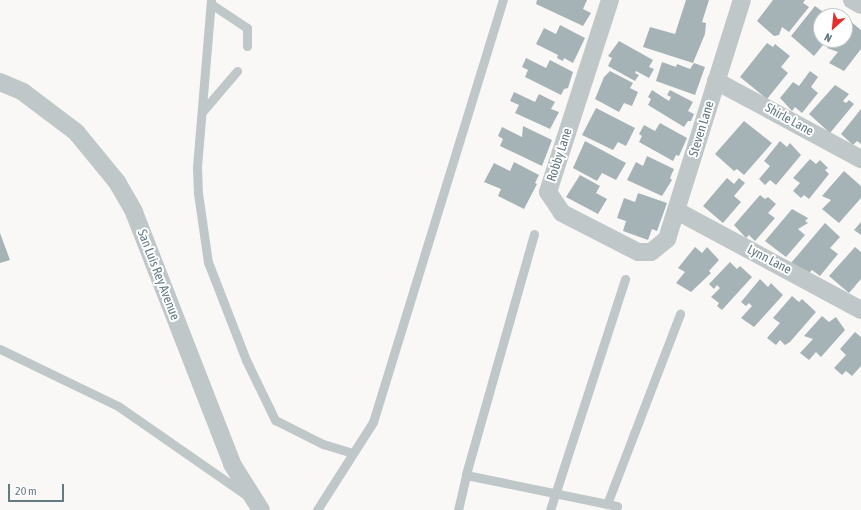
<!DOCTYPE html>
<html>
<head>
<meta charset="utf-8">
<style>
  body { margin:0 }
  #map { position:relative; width:861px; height:510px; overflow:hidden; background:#f9f8f6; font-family:"Asap Condensed",sans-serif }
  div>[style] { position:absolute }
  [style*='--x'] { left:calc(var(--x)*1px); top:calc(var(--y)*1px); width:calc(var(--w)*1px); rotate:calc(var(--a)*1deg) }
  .building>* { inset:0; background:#a6b3b6 }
  .lane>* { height:9px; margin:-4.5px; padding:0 4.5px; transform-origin:4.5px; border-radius:4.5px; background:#c0c7c9 }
  .street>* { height:18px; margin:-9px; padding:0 9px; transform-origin:9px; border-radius:9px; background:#c0c7c9 }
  span { translate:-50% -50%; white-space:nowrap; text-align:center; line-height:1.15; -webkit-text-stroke:4px #fff; paint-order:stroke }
  .street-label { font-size:13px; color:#637a82 }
  .north { position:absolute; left:813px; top:8px; width:40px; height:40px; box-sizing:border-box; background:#fff; border:1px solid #c1cacd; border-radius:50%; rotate:207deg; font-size:11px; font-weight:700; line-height:16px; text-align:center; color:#637a82 }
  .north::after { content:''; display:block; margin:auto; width:14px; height:18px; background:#e62d29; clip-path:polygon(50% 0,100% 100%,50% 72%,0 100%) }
  .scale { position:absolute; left:8px; top:484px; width:56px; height:18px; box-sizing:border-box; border:2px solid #637a82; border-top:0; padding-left:5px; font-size:12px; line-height:14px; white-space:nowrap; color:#637a82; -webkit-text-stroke:3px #fff; paint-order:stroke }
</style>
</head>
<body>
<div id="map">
  <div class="building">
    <i style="clip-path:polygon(537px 0,587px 0,583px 9px,591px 13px,583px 26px,536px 4px)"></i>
    <i style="clip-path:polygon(686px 0,709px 0,702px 22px,706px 23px,705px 34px,693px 63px,643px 47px,650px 27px,675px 34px)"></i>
    <i style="clip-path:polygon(773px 0,805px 0,803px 3px,809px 7px,789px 32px,782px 27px,779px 35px,774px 36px,757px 21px)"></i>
    <i style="clip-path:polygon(815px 6px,826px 14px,828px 11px,834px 16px,821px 16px,821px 40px,827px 40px,814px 56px,791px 36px)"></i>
    <i style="clip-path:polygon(850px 21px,861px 30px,861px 49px,844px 71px,829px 63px,838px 52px,827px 48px,834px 40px,845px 40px,845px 27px)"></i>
    <i style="clip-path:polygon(560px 25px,585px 38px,573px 63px,564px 58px,563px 61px,557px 58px,558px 55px,536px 44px,544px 28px,556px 34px)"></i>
    <i style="clip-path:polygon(619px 41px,653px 60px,649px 67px,654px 69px,649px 78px,636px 71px,635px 73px,639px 75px,635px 81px,608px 66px,612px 58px,608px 56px)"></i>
    <i style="clip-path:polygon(767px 43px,773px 47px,775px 44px,790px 56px,781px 67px,788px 73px,767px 99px,740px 77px)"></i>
    <i style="clip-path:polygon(526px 58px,546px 68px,550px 60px,573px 72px,568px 88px,564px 89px,561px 95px,525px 77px,528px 70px,522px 67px)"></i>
    <i style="clip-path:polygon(662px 62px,676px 67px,677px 64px,690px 69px,694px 63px,705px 67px,695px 95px,656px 81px)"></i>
    <i style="clip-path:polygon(610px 71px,633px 83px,630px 88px,638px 92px,632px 106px,624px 103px,619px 112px,595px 99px,604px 77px)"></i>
    <i style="clip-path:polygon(810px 71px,818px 77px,811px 87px,818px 93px,802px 113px,795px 107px,792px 111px,780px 98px,793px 82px,799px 86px)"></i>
    <i style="clip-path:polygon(835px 85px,849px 94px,843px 101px,846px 103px,849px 100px,854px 104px,830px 133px,809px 114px)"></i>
    <i style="clip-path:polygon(652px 90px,669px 101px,671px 97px,667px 95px,670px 90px,693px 102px,688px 111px,694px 114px,691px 121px,688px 121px,684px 127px,648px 105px,651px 99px,648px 97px)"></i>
    <i style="clip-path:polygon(514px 92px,535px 102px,539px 94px,555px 102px,551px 109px,559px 112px,550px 129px,515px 113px,519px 105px,510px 101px)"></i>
    <i style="clip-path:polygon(596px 108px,635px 128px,626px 146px,618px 142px,613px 150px,582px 135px)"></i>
    <i style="clip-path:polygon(861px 109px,861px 144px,857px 141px,853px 145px,841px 134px)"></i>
    <i style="clip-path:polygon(744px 121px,772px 143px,744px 175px,737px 169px,734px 171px,715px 154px)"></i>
    <i style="clip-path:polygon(660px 123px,687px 138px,679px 156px,676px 155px,673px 161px,639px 142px,642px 136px,639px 134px,644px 125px,655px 131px)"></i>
    <i style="clip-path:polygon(523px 126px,552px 140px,542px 166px,500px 146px,503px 139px,498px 136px,502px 127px,522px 137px)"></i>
    <i style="clip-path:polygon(585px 141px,626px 163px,616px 180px,602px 173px,597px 181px,573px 168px)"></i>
    <i style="clip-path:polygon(780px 141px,787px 147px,790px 143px,801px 155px,776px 185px,770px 180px,765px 185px,759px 179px,770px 166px,764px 161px)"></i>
    <i style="clip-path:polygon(647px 156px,674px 169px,670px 178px,672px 180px,662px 196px,627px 180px,636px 162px,643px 166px)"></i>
    <i style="clip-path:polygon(810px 159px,816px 164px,820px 160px,828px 168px,825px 170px,829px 174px,809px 199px,804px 195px,801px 198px,793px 191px,800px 183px,793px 178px)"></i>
    <i style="clip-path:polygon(514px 162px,539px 175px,535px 183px,537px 184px,524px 209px,498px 196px,501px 189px,484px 182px,494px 163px,510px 171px)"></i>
    <i style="clip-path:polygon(844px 171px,861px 186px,861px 198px,839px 223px,822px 209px,831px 200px,822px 196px)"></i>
    <i style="clip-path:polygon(580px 175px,600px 186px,596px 193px,607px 199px,598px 214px,566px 197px)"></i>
    <i style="clip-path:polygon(727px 178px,734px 184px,739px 178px,745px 183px,734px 196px,741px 202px,723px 223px,703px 206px)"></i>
    <i style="clip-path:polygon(638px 193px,667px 203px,657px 231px,652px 229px,648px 240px,623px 231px,626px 221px,617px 218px,624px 198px,635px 202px)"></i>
    <i style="clip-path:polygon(760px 195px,765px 199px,768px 197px,776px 204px,768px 213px,775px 218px,755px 241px,749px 235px,746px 238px,734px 225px)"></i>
    <i style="clip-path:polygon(792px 209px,808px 218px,805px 221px,808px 223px,798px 229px,805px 235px,786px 257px,765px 241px)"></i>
    <i style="clip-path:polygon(861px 222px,861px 235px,854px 230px)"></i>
    <i style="clip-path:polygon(825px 223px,840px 237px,830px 248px,838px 254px,820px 276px,812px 270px,809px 273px,791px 263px)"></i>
    <i style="clip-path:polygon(0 233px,10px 260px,0 263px)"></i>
    <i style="clip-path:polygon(695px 247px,702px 253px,707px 247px,719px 260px,709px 271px,711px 273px,691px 292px,676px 283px,685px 272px,678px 268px)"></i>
    <i style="clip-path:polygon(855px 247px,861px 252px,861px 279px,849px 293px,829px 276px)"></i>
    <i style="clip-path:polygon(730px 262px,737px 269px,740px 266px,752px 277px,722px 310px,717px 306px,719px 303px,711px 297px,720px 288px,717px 285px,714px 289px,709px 284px)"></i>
    <i style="clip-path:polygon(760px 279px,768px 287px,771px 283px,783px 295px,754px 327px,741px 318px,752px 306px,749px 303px,746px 306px,741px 302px)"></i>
    <i style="clip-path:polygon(792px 296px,799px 302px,802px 299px,816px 312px,790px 342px,785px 345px,780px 340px,776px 345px,767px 338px,780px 323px,773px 318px)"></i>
    <i style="clip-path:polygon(822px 316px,829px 322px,836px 317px,845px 330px,821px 357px,816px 352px,809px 360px,800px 353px,813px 339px,804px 336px)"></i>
    <i style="clip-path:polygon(855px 332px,861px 337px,861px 366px,852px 376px,846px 371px,842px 375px,834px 368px,846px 355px,840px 349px)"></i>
  </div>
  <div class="lane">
    <i style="--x:211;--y:0;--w:168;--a:94.8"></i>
    <i style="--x:197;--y:167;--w:26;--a:88"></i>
    <i style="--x:198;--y:193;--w:70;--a:81.8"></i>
    <i style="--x:208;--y:262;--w:105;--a:68.8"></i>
    <i style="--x:246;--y:360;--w:67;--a:64.2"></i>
    <i style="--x:275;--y:420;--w:54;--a:26.6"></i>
    <i style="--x:323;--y:444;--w:31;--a:17"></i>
    <i style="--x:211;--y:4;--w:43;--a:33.7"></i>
    <i style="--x:247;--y:28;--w:18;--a:90"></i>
    <i style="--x:202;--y:112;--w:54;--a:-49.5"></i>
    <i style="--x:534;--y:234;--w:250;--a:105.8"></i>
    <i style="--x:466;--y:475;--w:154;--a:11.6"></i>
    <i style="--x:617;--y:506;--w:4;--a:104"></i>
    <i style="--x:0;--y:349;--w:131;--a:25.8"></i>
    <i style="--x:118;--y:406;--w:156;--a:34.8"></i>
    <i style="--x:607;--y:504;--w:204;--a:-69"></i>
    <i style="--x:317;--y:510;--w:104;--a:-57.5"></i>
    <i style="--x:373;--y:422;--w:442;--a:-72.9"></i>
    <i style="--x:458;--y:510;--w:36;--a:-77"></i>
    <i style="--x:550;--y:510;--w:243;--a:-72"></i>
  </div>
  <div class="street">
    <i style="--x:610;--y:0;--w:202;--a:107.9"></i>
    <i style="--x:548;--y:192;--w:25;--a:56"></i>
    <i style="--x:562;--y:213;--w:85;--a:27.2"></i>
    <i style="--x:638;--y:252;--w:13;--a:0"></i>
    <i style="--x:651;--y:252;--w:21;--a:-39"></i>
    <i style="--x:667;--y:239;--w:250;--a:-72.6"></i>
    <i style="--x:852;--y:0;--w:10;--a:29"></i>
    <i style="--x:716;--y:81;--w:165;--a:28.3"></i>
    <i style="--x:0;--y:82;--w:25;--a:23"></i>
    <i style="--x:23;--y:92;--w:66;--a:37"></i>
    <i style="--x:76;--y:132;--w:65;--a:50.6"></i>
    <i style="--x:117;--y:182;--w:34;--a:60"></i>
    <i style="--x:134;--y:212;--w:270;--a:68.7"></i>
    <i style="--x:232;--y:464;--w:54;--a:57.8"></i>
    <i style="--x:677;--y:211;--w:209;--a:28.3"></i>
  </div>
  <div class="street-label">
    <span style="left:789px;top:120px;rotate:29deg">Shirle Lane</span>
    <span style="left:702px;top:129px;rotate:-73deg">Steven Lane</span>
    <span style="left:560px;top:155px;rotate:-72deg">Robby Lane</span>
    <span style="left:769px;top:260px;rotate:28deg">Lynn Lane</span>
    <span style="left:158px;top:275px;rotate:69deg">San Luis Rey Avenue</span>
  </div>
  <div class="north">N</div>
  <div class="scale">20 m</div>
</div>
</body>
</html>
